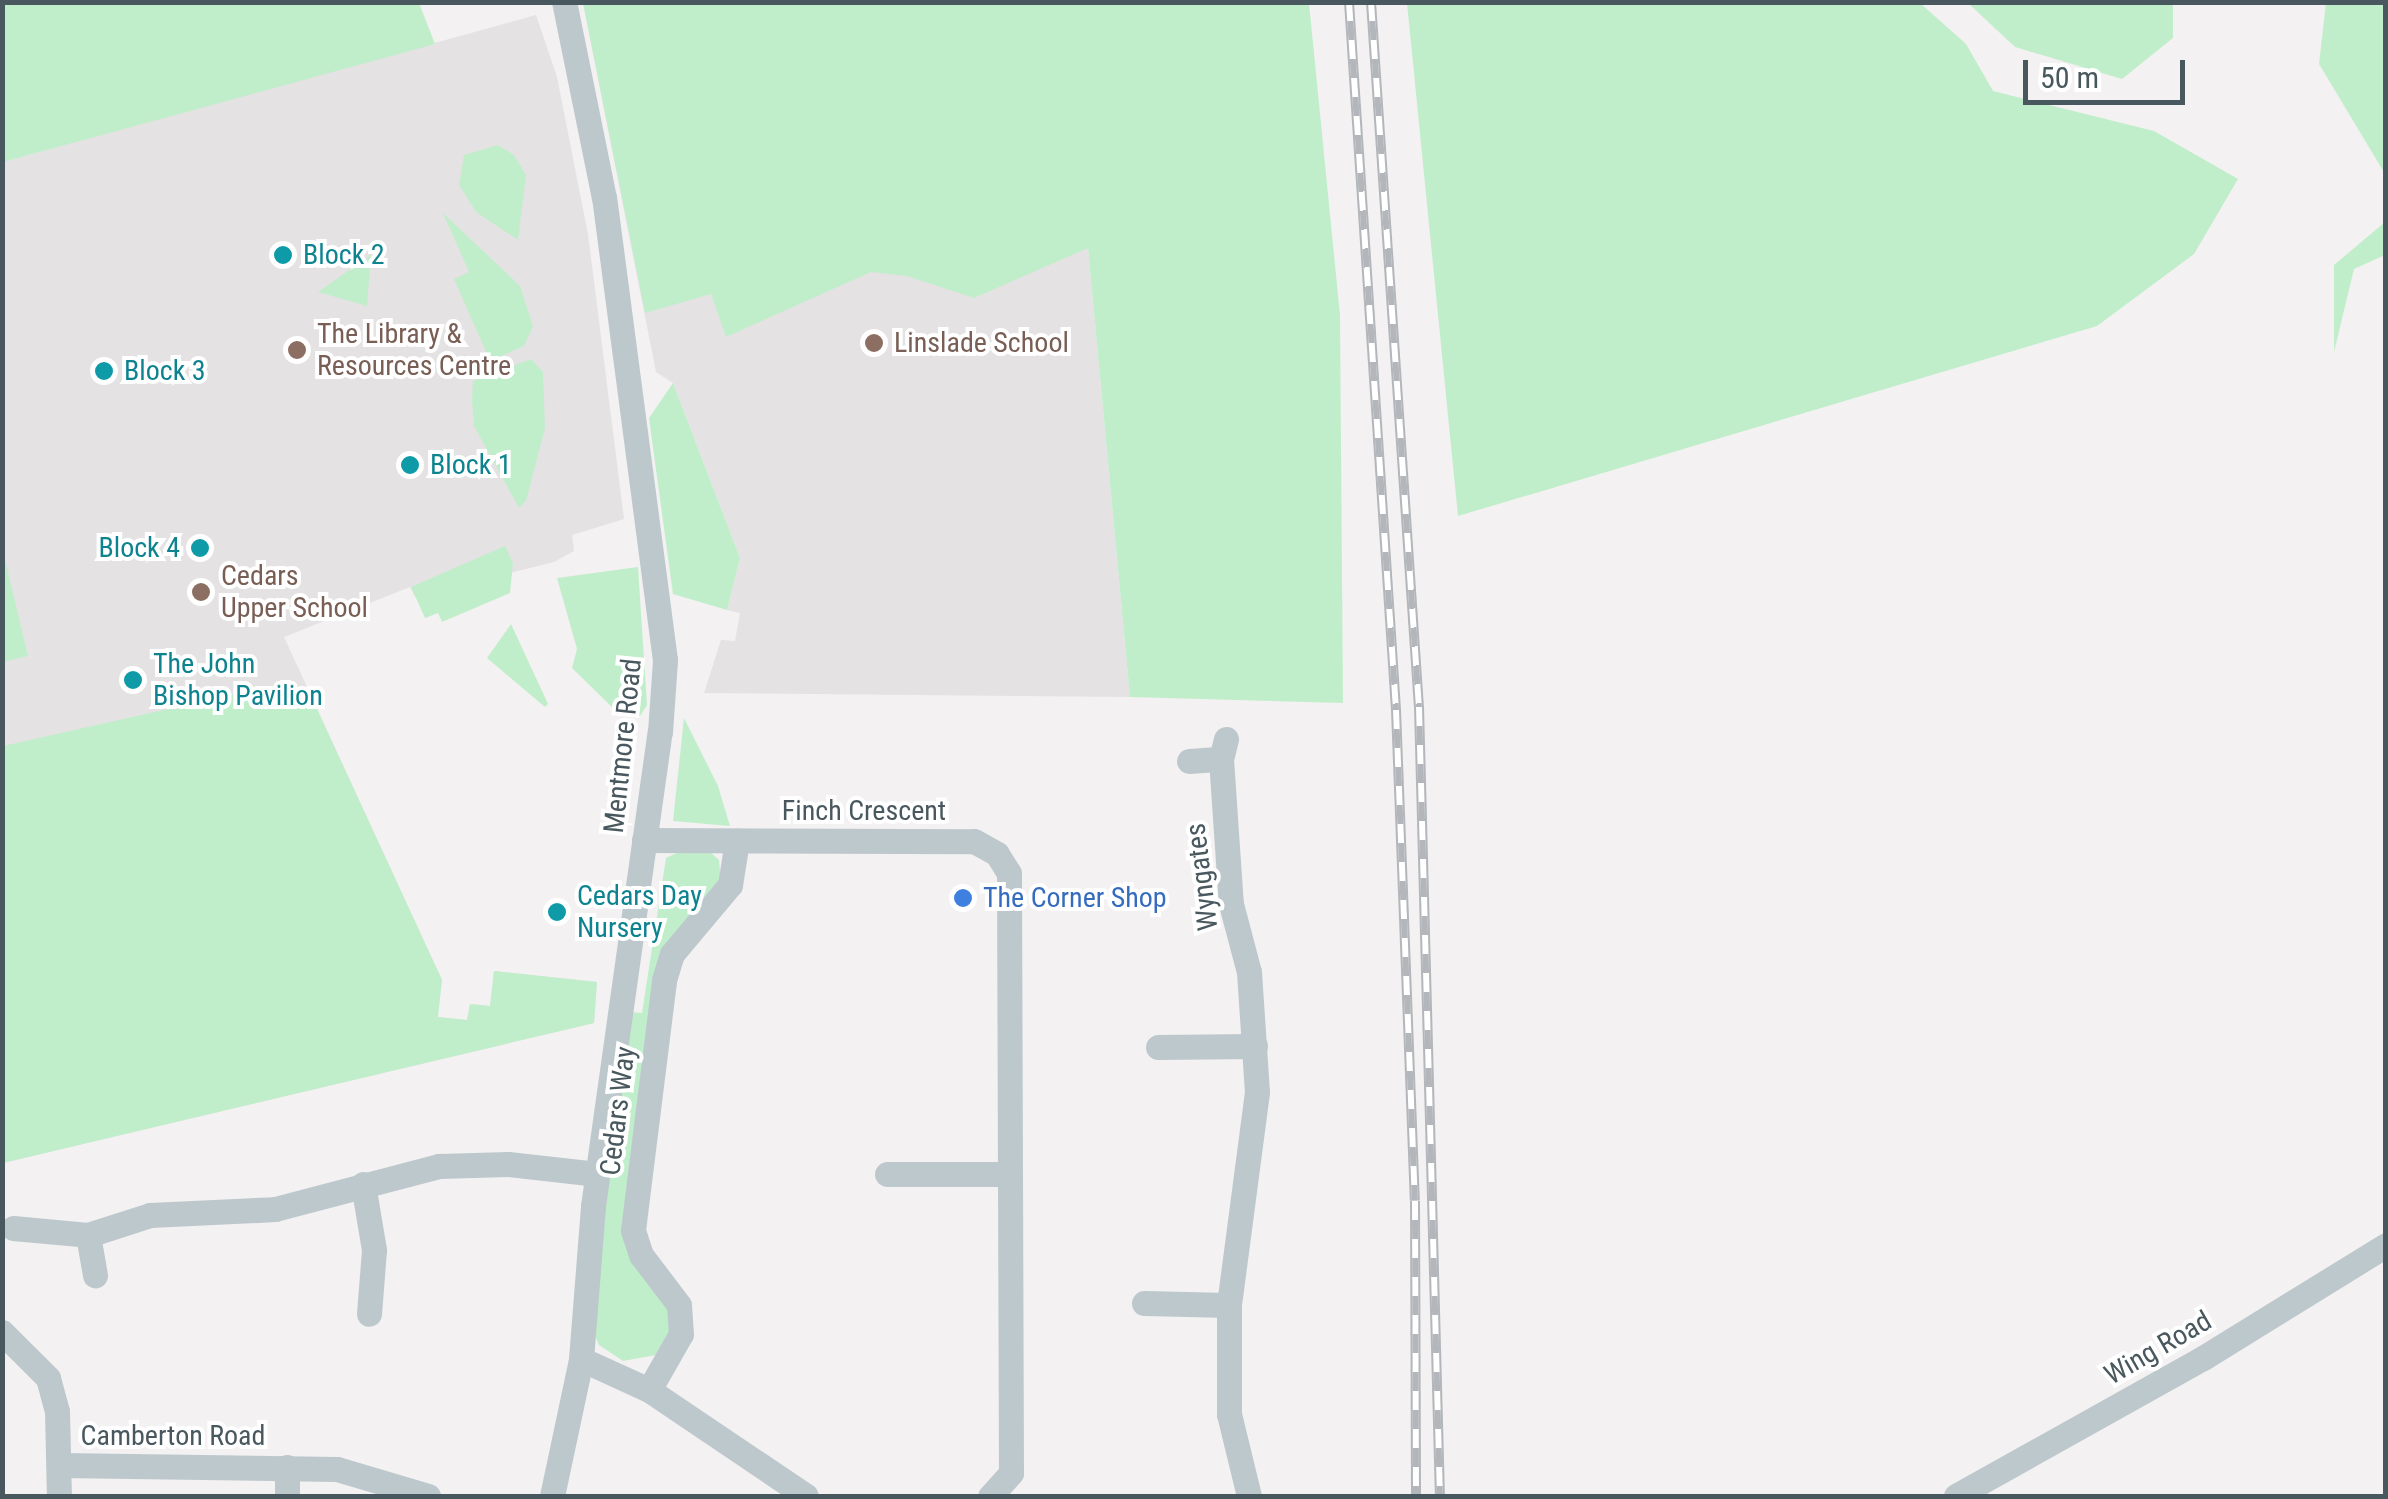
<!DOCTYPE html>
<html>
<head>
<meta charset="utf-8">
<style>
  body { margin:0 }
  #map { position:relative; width:2388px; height:1499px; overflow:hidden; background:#f3f1f1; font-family:"Roboto Condensed",sans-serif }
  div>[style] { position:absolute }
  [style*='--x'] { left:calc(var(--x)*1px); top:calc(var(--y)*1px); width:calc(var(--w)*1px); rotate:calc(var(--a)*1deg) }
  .education>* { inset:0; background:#e4e2e3 }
  .green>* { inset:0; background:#c1eeca }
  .minor>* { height:25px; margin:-12.5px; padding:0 12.5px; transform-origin:12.5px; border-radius:12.5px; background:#bdc8cd }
  .rail>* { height:10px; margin-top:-5px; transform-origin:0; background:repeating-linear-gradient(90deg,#fff 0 19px,#b3b7bb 0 38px); box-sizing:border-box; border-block:2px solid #b3b7bb }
  .dots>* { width:28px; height:28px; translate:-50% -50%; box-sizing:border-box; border:5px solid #fff; border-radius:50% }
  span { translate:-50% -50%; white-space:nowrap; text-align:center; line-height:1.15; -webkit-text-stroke:8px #fff; paint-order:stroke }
  .culture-label { font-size:28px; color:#0d838f }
  .left { translate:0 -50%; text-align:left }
  .right { translate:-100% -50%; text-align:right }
  .education-label { font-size:28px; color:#785e54 }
  .street-label { font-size:28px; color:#49585e }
  .shop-label { font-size:28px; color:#366cbe }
  .frame { position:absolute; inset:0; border:5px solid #49585e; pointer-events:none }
  .scale { position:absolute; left:2023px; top:60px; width:162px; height:45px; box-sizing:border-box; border:5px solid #49585e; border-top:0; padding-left:12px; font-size:30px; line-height:35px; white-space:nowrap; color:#49585e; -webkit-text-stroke:8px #fff; paint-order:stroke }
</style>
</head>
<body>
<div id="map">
  <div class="education">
    <i style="clip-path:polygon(583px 3px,1088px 248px,1130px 697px,704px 693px,721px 640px,735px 641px,740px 613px,727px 610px,740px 558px,673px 383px,656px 372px)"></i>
    <i style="clip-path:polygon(536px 15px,557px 77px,588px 234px,624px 519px,572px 535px,574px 551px,554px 562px,415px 597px,410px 587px,284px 637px,442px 980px,437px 1017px,467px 1020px,470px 1004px,490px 1006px,494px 971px,597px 982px,594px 1023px,3px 1163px,3px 162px)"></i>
  </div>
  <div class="green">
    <i style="clip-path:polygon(3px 2px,419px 3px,435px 44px,3px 162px)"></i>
    <i style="clip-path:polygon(583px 3px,1309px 3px,1340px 315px,1343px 703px,1130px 697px,1088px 248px,974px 298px,907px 276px,871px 272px,726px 337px,711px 294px,645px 313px)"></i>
    <i style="clip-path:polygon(1407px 3px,1920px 3px,1966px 44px,1993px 91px,2154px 131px,2238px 179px,2194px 254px,2097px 326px,1458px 516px)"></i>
    <i style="clip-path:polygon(1968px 3px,2173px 3px,2173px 38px,2122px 79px,2015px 47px)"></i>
    <i style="clip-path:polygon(2326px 3px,2385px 3px,2385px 174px,2319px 64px)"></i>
    <i style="clip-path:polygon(498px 145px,514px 155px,526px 175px,518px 240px,476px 212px,459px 185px,464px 155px)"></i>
    <i style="clip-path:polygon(443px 213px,520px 286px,533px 326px,524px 346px,490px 361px,454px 279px,469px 272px)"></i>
    <i style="clip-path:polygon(2385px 222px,2385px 255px,2354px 269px,2334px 352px,2334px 265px)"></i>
    <i style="clip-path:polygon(371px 255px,367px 306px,318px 292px)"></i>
    <i style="clip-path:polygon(531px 359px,543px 372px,545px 428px,526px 501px,519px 508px,474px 426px,472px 400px,473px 381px)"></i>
    <i style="clip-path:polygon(673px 383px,740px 558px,727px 610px,673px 594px,649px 418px)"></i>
    <i style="clip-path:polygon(505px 546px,513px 563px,510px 593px,442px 622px,438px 613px,425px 618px,411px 587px)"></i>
    <i style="clip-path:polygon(3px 551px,28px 656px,3px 662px,2px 662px)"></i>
    <i style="clip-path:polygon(638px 567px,647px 705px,640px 716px,621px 716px,572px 668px,577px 649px,557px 578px)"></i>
    <i style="clip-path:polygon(511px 624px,548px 704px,545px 707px,487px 658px)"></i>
    <i style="clip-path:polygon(288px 682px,317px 709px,442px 980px,438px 1017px,467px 1020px,470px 1004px,490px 1006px,494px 971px,597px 982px,594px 1023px,3px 1163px,3px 746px)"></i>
    <i style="clip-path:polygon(684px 718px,718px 786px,730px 826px,673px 821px)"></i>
    <i style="clip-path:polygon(683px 850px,710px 852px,719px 860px,721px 882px,683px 923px,624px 1218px,676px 1327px,656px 1355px,623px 1361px,599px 1345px,589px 1321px,629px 1012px,642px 1013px,666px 858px)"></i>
  </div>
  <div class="minor">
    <i style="--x:1226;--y:739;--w:21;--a:104"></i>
    <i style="--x:1221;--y:759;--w:145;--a:86.1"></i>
    <i style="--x:1231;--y:904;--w:70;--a:75.2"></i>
    <i style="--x:1249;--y:972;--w:120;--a:86.2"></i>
    <i style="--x:1257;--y:1092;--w:215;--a:97.5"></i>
    <i style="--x:1229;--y:1305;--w:109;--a:90"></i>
    <i style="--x:1229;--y:1414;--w:84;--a:76.3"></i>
    <i style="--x:1189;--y:761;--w:32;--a:-4"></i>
    <i style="--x:644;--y:840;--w:330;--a:0.2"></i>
    <i style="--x:974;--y:841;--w:26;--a:29"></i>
    <i style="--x:997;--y:854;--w:22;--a:58"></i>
    <i style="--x:1009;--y:873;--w:600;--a:89.81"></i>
    <i style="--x:1011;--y:1473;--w:31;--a:132"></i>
    <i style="--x:1158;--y:1047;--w:97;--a:-0.6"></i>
    <i style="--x:887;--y:1174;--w:121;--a:0"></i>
    <i style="--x:363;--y:1184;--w:67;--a:80.5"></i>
    <i style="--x:374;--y:1250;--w:64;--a:94.5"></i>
    <i style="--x:13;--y:1228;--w:75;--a:5.3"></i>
    <i style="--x:88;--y:1235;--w:65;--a:-17.9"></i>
    <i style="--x:150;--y:1215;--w:125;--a:-2.7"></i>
    <i style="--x:275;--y:1209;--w:170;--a:-14.7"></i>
    <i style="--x:439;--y:1166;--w:69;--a:-1.7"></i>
    <i style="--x:508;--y:1164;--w:90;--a:6.4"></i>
    <i style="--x:88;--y:1235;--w:41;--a:80.1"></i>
    <i style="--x:1144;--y:1303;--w:85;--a:1.3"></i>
    <i style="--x:2;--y:1332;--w:65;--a:45"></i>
    <i style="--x:48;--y:1378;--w:34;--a:75"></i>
    <i style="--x:57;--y:1411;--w:85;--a:88.7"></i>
    <i style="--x:581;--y:1359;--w:75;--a:24.5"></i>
    <i style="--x:649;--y:1390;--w:189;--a:34"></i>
    <i style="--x:649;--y:1390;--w:64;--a:-60.3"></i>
    <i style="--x:681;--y:1334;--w:29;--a:-94"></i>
    <i style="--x:679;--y:1305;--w:63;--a:-127.2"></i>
    <i style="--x:641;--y:1255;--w:26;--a:-108"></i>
    <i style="--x:633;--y:1230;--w:252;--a:-82.9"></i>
    <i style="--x:664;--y:980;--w:27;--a:-73"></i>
    <i style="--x:672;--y:954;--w:90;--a:-50"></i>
    <i style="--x:730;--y:885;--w:45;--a:-81"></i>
    <i style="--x:59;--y:1465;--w:278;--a:0.8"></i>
    <i style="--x:337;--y:1469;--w:95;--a:16.5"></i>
    <i style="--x:287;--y:1467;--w:29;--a:90"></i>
    <i style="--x:552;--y:1496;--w:140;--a:-78"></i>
    <i style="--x:581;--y:1359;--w:153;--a:-85.5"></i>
    <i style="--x:593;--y:1206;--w:479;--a:-82"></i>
    <i style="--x:660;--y:732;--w:72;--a:-86"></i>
    <i style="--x:665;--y:660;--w:466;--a:-97.5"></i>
    <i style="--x:604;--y:198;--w:200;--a:-101.5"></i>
    <i style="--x:1956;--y:1496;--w:283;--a:-29.2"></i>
    <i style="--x:2203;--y:1358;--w:215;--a:-31.7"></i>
  </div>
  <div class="rail">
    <i style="--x:1349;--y:2;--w:710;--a:86.2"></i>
    <i style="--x:1396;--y:710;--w:491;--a:87.8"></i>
    <i style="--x:1415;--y:1201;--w:295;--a:89.8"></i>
    <i style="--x:1371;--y:2;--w:707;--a:86.11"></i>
    <i style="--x:1419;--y:707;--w:789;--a:88.48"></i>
  </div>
  <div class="dots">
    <i style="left:283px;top:255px;background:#0f9aa8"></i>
    <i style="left:874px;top:343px;background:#8d6e63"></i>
    <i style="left:297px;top:350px;background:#8d6e63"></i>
    <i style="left:104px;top:371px;background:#0f9aa8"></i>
    <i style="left:410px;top:465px;background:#0f9aa8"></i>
    <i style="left:200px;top:548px;background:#0f9aa8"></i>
    <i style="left:201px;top:592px;background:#8d6e63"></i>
    <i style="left:133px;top:680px;background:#0f9aa8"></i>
    <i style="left:963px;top:898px;background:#3f7fe0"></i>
    <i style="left:557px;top:912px;background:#0f9aa8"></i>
  </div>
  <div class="culture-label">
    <span class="left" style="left:303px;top:255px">Block 2</span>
    <span class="left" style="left:124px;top:371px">Block 3</span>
    <span class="left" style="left:430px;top:465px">Block 1</span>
    <span class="right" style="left:180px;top:548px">Block 4</span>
    <span class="left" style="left:153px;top:680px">The John<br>Bishop Pavilion</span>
    <span class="left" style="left:577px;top:912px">Cedars Day<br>Nursery</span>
  </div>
  <div class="education-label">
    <span class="left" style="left:317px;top:350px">The Library &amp;<br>Resources Centre</span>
    <span class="left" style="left:894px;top:343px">Linslade School</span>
    <span class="left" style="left:221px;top:592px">Cedars<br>Upper School</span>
  </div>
  <div class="street-label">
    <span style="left:623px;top:746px;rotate:-84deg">Mentmore Road</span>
    <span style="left:864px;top:811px">Finch Crescent</span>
    <span style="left:1202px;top:877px;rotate:-97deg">Wyngates</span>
    <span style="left:618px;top:1111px;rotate:-83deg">Cedars Way</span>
    <span style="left:2158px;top:1348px;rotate:-30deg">Wing Road</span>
    <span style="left:173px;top:1436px">Camberton Road</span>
  </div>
  <div class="shop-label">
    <span class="left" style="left:983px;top:898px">The Corner Shop</span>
  </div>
  <div class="frame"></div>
  <div class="scale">50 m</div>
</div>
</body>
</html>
